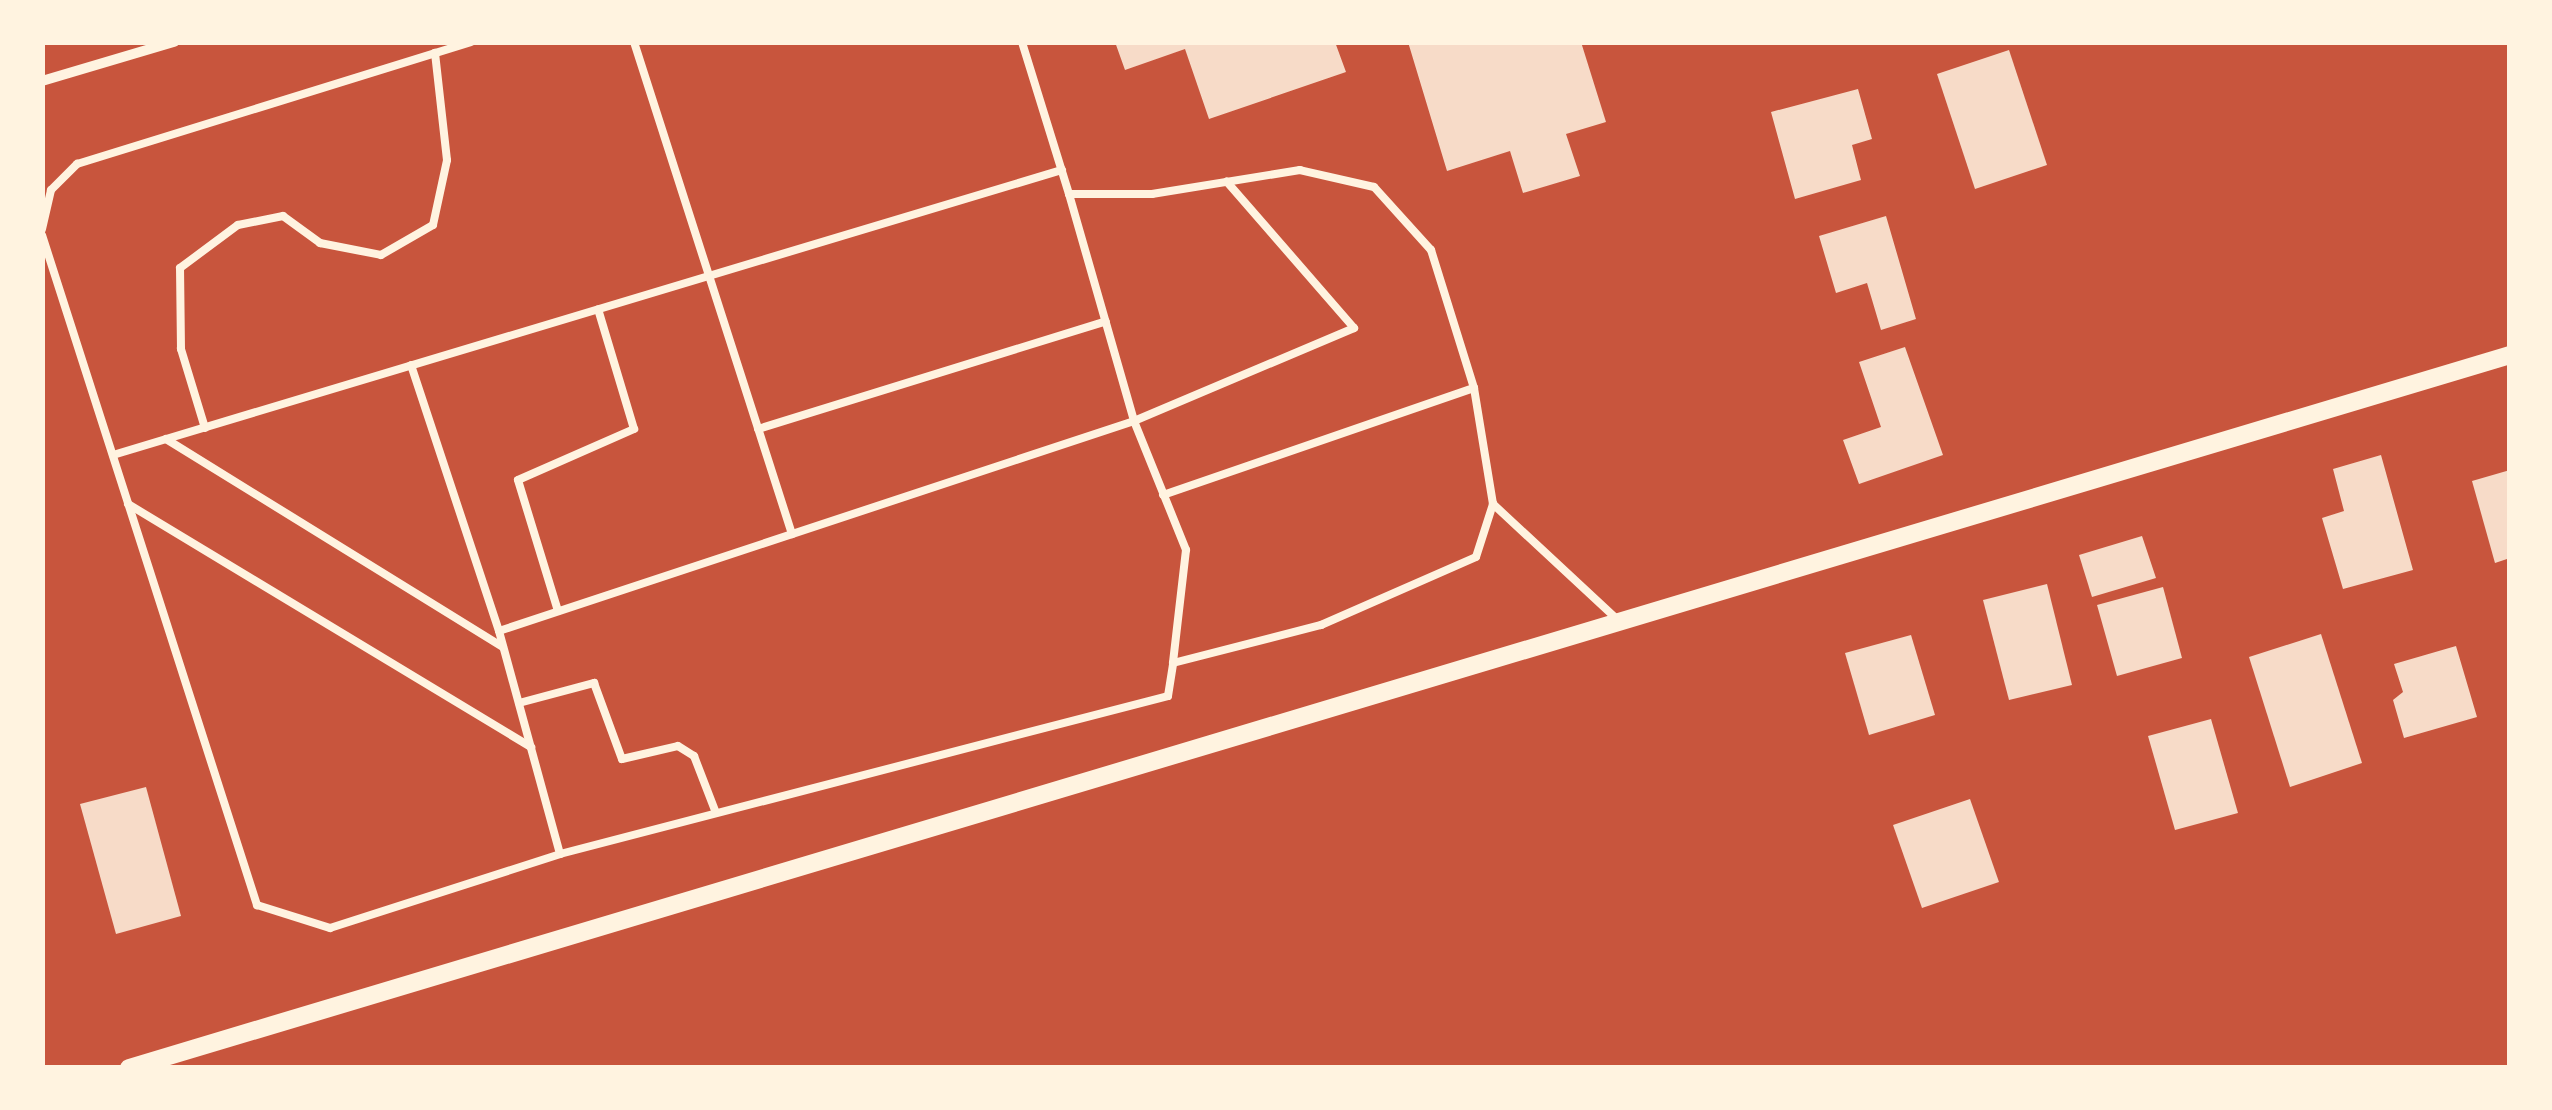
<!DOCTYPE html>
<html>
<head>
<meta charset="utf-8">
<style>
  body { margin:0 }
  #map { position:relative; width:2552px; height:1110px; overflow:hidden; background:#c8553d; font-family:"Fira Sans",sans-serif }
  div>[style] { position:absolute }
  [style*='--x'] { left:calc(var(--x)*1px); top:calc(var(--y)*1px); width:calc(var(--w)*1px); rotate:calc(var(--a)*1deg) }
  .building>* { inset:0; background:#f7dbc8 }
  .service>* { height:8px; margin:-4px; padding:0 4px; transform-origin:4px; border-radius:4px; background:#fff3e0 }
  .minor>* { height:10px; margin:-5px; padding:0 5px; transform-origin:5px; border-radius:5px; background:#fff3e0 }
  .tertiary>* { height:18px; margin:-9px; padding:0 9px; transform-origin:9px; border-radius:9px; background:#fff3e0 }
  span { translate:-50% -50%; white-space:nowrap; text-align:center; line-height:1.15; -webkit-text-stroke:8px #fff3e0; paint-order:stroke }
  .frame { position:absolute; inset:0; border:45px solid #fff3e0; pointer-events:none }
</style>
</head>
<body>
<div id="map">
  <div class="building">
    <i style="clip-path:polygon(1115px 42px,1335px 42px,1346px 72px,1209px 119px,1185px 49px,1125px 70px)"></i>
    <i style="clip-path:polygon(1408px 42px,1581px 42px,1606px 122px,1566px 134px,1580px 176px,1523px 193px,1510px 151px,1447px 171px)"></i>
    <i style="clip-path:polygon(2009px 50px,2047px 165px,1975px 189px,1937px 74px)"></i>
    <i style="clip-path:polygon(1858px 89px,1872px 139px,1852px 145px,1861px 180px,1795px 199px,1771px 112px)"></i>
    <i style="clip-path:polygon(1886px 216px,1916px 319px,1881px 330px,1867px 283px,1836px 293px,1819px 236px)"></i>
    <i style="clip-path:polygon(1905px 347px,1943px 455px,1859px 484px,1843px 440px,1881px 427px,1859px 362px)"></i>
    <i style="clip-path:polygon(2381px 455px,2413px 570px,2343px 589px,2322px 518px,2344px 511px,2333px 469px)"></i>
    <i style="clip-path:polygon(2510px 470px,2510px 558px,2495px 563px,2472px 481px)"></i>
    <i style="clip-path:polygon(2142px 536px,2156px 578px,2092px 597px,2079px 555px)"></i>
    <i style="clip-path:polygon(2047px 584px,2072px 685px,2009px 700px,1983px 600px)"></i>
    <i style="clip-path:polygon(2163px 587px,2182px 658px,2117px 676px,2097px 605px)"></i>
    <i style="clip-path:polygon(2321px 634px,2362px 763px,2290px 787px,2249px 657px)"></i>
    <i style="clip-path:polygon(1911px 635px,1935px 715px,1869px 735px,1845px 653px)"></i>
    <i style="clip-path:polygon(2456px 646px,2477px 717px,2404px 738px,2393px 700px,2403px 692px,2394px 664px)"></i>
    <i style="clip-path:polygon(2211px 719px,2238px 813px,2175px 830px,2148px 736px)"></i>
    <i style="clip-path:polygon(146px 787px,181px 916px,116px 934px,80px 804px)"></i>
    <i style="clip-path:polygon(1970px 799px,1999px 882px,1922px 908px,1893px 825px)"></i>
  </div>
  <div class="service">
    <i style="--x:634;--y:42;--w:517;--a:72.2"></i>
    <i style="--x:1069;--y:194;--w:236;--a:74"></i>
    <i style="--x:1134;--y:421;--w:239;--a:-22.9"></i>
    <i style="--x:1354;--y:328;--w:194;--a:-131"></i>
    <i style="--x:42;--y:229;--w:40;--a:-77"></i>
    <i style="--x:51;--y:190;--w:37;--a:-45"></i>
    <i style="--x:77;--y:164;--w:412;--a:-17.2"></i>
    <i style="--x:42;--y:235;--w:704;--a:72.21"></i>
    <i style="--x:257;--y:905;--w:77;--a:17.5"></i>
    <i style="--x:330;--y:928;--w:242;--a:-17.8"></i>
    <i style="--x:560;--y:854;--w:231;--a:-105.3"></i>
    <i style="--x:499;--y:631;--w:669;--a:-18.3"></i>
    <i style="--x:1134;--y:421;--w:139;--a:68"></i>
    <i style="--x:1186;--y:550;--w:114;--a:96.6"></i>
    <i style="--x:1173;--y:663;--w:153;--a:-14.4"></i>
    <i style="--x:1321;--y:625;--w:169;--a:-23.7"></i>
    <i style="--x:1476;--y:557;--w:56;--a:-72.2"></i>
    <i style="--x:1493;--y:504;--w:118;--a:-99.3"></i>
    <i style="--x:1474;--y:388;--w:145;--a:-107.3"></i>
    <i style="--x:1431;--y:250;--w:85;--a:-132.1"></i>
    <i style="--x:1374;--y:187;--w:76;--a:-167.1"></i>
    <i style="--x:1300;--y:170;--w:150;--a:170.8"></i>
    <i style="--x:1152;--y:194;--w:83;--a:180"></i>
    <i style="--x:1069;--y:194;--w:159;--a:-107.2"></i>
    <i style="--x:411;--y:365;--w:280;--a:71.7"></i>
    <i style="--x:205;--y:428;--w:83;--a:-106.9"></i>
    <i style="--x:181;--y:349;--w:81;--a:-90.7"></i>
    <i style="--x:180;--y:268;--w:72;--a:-36.6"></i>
    <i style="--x:238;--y:225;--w:46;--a:-11.3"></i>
    <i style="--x:283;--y:216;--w:46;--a:36.1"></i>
    <i style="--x:320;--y:243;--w:62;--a:11.1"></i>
    <i style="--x:381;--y:255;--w:60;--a:-30"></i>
    <i style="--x:433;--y:225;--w:66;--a:-77.8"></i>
    <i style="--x:447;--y:160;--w:108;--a:-96.4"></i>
    <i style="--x:758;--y:429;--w:364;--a:-17.2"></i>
    <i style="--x:166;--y:439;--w:396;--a:31.7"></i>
    <i style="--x:113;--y:455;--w:991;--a:-16.72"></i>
    <i style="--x:1163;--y:495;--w:329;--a:-19"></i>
    <i style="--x:128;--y:504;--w:471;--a:31.1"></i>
    <i style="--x:1493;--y:504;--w:171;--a:42.9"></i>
    <i style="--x:558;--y:611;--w:137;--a:-107"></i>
    <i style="--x:518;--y:480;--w:127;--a:-23.7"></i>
    <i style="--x:634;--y:429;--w:125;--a:-106.7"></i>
    <i style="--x:519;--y:703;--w:78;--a:-14.9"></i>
    <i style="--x:594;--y:683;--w:81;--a:69.8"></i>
    <i style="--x:622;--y:759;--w:57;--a:-13.1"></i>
    <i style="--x:678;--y:746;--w:19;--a:32"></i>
    <i style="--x:694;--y:756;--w:61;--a:68.9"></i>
    <i style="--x:560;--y:854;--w:628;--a:-14.57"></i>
    <i style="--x:1168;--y:696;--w:33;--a:-81"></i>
  </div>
  <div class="minor">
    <i style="--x:42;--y:81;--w:138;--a:-16.5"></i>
  </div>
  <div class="tertiary">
    <i style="--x:129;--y:1068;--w:2485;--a:-16.67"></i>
  </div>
  <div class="frame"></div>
</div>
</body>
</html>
